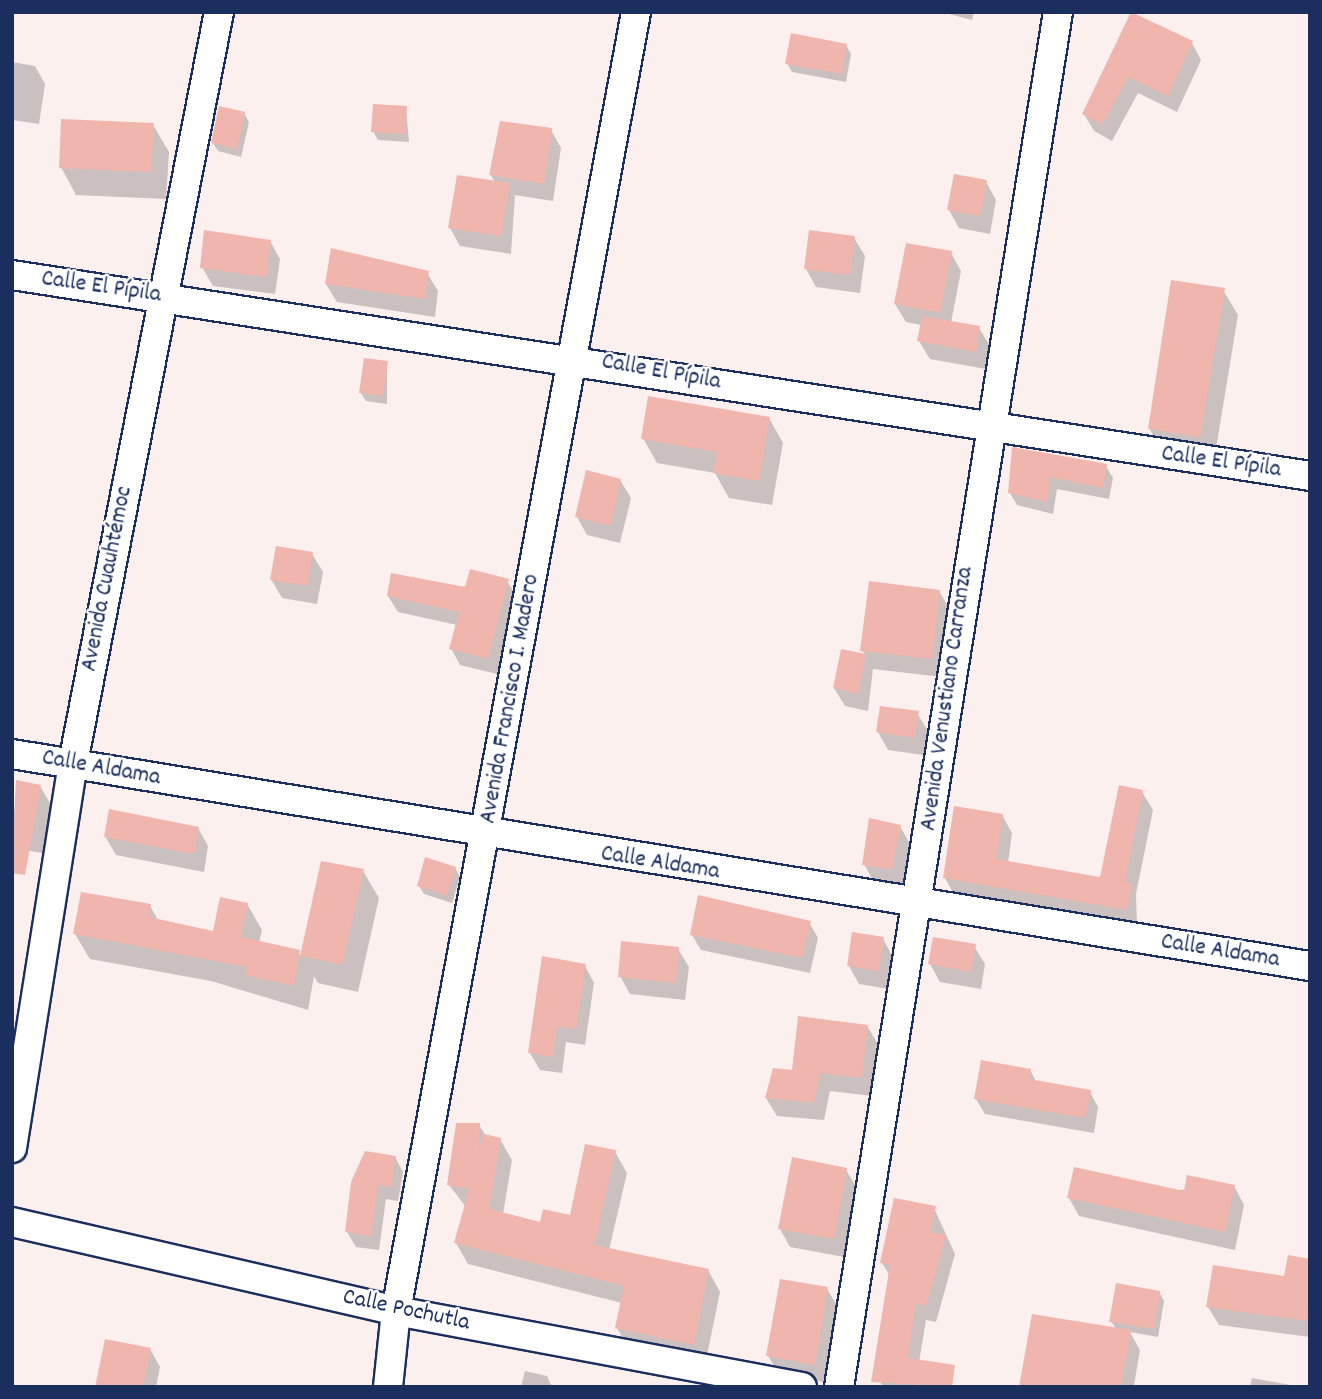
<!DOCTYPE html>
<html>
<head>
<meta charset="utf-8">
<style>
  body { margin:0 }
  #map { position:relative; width:1322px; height:1399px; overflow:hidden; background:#fcf0ef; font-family:Dekko,sans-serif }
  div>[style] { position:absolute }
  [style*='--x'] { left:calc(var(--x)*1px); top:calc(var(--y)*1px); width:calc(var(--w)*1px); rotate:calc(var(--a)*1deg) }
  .shadow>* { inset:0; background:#0003 }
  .building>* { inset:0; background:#f0b5ad }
  .roads { filter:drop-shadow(2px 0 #1b2f5e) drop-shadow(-2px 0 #1b2f5e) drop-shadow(0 2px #1b2f5e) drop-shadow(0 -2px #1b2f5e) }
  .minor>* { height:28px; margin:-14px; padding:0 14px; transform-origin:14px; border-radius:14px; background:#fff }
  span { translate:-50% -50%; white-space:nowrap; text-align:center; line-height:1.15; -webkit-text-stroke:5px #fff; paint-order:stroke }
  .street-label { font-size:24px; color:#1b2f5e }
  .frame { position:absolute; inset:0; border:14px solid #1b2f5e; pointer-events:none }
</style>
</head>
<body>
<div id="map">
  <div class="shadow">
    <i style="clip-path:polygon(941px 12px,974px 12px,972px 20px)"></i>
    <i style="clip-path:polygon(1132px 14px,1192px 43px,1201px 60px,1177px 112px,1138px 93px,1112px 141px,1094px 131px,1084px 114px)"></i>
    <i style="clip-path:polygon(846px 45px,851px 54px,846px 82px,792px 72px,787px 63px)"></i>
    <i style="clip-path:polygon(12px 62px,35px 66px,45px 84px,39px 124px,12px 120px)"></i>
    <i style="clip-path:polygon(406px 108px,409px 142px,378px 140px,373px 131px)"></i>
    <i style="clip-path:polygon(244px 113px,249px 122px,241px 157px,218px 151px,213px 143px)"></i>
    <i style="clip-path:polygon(153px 125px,169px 152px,166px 199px,76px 195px,61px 167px)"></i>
    <i style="clip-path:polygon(551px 130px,561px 148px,553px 201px,515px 195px,511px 254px,460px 246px,450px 228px,495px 183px,491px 175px)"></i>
    <i style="clip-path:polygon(986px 182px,996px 200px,990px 234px,959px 228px,949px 210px)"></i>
    <i style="clip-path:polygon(854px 238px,865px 256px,860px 293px,816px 287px,806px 269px)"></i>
    <i style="clip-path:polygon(270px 241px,280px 259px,275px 294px,213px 286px,202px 267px)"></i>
    <i style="clip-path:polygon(951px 253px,961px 271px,951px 323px,979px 328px,990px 346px,986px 369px,930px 359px,919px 341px,922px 325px,906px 322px,895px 304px)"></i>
    <i style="clip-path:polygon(427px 273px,438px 291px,435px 317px,337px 302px,326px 284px)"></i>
    <i style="clip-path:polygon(1223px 290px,1238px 315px,1214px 461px,1164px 454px,1149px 428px)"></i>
    <i style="clip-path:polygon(387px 362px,387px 404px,366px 401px,361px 393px)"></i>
    <i style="clip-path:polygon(769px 418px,783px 443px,772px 505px,729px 498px,715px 473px,657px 463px,643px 438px)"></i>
    <i style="clip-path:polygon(1013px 449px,1106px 466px,1113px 478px,1109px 499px,1057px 489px,1053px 514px,1017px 505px,1010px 493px)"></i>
    <i style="clip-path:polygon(620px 480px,631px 498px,620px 543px,587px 535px,577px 517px)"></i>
    <i style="clip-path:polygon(312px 554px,323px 572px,317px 604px,282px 598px,271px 579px)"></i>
    <i style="clip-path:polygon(507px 581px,517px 597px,497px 674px,460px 665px,451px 648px,457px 625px,398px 612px,388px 596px)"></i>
    <i style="clip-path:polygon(939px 591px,950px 610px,942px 677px,873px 669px,868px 711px,845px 706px,834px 688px,865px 655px,862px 650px)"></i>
    <i style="clip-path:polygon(917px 713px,928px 731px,924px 755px,888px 750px,878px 732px)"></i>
    <i style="clip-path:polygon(17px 782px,40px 786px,51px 805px,42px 853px,19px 849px,12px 837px)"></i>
    <i style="clip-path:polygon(1142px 792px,1153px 810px,1136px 894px,1137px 927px,955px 896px,945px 878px,1002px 815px,1012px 833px,1008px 863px,1101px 879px)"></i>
    <i style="clip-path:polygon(900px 826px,910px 844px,902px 887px,874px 882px,864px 864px)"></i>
    <i style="clip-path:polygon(198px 828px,208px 846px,204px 872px,116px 855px,105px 836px)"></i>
    <i style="clip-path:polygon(455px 868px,460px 877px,452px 903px,424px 894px,419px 886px)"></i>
    <i style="clip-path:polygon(363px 871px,379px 898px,358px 992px,318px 983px,314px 976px,308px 1010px,211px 981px,90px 959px,75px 934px,150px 906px,158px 920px,214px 933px,247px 904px,262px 930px,259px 943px,302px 956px)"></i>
    <i style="clip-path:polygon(809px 922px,818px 938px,810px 973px,701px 950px,692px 935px)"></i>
    <i style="clip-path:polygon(883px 939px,893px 957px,889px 989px,859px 984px,849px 966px)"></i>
    <i style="clip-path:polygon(974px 946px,985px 964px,981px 989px,940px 982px,930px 964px)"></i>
    <i style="clip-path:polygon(678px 949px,689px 967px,685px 1000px,630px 994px,620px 976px)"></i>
    <i style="clip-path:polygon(585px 966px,594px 983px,585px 1045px,566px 1042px,562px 1073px,540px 1070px,530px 1053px)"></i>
    <i style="clip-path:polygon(867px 1026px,878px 1044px,872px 1096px,830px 1091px,824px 1120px,777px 1116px,766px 1098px,793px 1072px)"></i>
    <i style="clip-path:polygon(1030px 1070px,1037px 1083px,1090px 1092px,1098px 1107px,1094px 1133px,985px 1114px,976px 1099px)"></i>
    <i style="clip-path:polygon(479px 1125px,486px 1136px,500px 1139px,512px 1160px,503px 1214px,541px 1224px,571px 1217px,615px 1152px,627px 1173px,609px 1250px,708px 1270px,720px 1292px,705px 1365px,629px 1349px,617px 1328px,622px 1303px,468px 1264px,456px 1243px,466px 1207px,449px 1185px)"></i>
    <i style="clip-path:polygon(395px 1157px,403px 1172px,398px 1201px,386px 1199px,379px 1250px,356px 1247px,347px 1232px)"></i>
    <i style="clip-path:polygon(846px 1170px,857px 1188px,844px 1257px,790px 1247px,780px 1229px)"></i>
    <i style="clip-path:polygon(1234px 1186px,1244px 1205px,1235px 1250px,1079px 1216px,1069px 1198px)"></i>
    <i style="clip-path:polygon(934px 1208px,955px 1254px,936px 1322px,926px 1320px,915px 1387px,883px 1387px,875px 1372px,890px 1276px,882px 1263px)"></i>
    <i style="clip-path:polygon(1310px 1261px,1310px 1337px,1219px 1325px,1208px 1307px,1285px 1278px)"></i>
    <i style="clip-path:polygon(827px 1289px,838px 1307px,824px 1382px,779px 1374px,768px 1356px)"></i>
    <i style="clip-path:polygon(1159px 1292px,1164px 1301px,1158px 1337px,1130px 1332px,1140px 1350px,1134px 1385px,1147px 1387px,1021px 1387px,1116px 1329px,1111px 1321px)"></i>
    <i style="clip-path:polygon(150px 1349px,160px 1367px,156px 1387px,99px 1387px)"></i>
    <i style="clip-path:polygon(525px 1371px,547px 1376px,552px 1387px,521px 1387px)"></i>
    <i style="clip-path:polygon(1252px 1378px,1296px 1386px,1297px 1387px,1250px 1387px)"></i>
  </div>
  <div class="building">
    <i style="clip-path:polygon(1131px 12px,1193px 41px,1168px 96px,1128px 77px,1102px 125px,1082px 114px)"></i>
    <i style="clip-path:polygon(791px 33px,847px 44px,842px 74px,785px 64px)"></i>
    <i style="clip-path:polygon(373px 104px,407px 106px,405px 134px,371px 132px)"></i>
    <i style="clip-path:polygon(219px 106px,245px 112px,237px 149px,211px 143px)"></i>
    <i style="clip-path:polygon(61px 119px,154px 123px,151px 172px,59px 168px)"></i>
    <i style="clip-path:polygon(500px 121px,552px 128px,544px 184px,489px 175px)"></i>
    <i style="clip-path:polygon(954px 174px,987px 180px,980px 216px,947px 210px)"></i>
    <i style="clip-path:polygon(457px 175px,510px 183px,501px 236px,448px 228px)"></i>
    <i style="clip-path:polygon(204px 230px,271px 240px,266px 277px,200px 268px)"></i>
    <i style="clip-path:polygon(809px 230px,855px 236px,850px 275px,804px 269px)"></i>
    <i style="clip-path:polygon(906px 243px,952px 251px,940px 313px,894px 304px)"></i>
    <i style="clip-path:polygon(331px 248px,429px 271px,425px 299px,325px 284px)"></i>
    <i style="clip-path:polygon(1171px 280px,1225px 288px,1200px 437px,1148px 429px)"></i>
    <i style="clip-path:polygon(922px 316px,980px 326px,976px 352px,917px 341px)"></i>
    <i style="clip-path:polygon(364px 358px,388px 361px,383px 396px,359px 393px)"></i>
    <i style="clip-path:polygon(648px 396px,770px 417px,759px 481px,713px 473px,717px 452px,641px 439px)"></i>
    <i style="clip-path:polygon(1012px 447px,1107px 464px,1103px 488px,1050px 477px,1047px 502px,1008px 493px)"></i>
    <i style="clip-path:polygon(586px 470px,621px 479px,610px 526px,575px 517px)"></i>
    <i style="clip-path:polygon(276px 546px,313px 552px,307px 586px,270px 580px)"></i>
    <i style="clip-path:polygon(470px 569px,509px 579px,488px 659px,449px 649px,459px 612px,387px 596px,391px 573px,465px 587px)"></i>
    <i style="clip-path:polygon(869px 581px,940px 590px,932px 659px,860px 651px)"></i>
    <i style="clip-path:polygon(841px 649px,866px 654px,858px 694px,833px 688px)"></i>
    <i style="clip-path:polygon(880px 706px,919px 711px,915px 738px,876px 732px)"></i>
    <i style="clip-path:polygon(16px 780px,41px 785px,25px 875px,12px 873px)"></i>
    <i style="clip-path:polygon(1119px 785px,1143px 790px,1125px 882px,1132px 883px,1127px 910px,943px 878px,954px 806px,1003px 814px,996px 859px,1100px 877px)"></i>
    <i style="clip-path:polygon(109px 809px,199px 827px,194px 854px,104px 837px)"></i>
    <i style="clip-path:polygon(869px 818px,901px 825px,892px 870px,862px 865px)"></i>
    <i style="clip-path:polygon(425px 857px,456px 867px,447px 896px,417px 886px)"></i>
    <i style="clip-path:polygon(321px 861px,364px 869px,342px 965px,300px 956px)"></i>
    <i style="clip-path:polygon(81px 892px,151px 904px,149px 917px,213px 931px,220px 897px,248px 903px,241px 937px,300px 950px,294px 986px,245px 975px,247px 967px,73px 934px)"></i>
    <i style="clip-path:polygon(698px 895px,811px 921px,802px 958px,690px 935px)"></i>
    <i style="clip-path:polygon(852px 932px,884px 937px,879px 971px,847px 966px)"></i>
    <i style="clip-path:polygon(933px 937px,976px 944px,971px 972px,928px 964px)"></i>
    <i style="clip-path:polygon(621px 941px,679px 947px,676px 983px,618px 977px)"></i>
    <i style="clip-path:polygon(542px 956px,586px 964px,576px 1029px,557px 1026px,553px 1057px,528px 1053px)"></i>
    <i style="clip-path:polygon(798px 1016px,868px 1025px,862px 1078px,820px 1073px,814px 1103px,765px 1098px,773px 1068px,792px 1070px)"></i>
    <i style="clip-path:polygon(981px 1060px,1031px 1069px,1029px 1079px,1091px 1090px,1085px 1118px,974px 1099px)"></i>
    <i style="clip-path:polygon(456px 1123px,480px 1123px,479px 1149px,484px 1134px,501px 1138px,489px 1209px,540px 1222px,543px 1209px,570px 1215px,585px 1144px,616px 1150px,594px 1245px,709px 1269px,694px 1345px,615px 1328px,624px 1286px,454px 1243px,469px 1189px,447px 1185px)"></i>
    <i style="clip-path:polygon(365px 1151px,396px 1156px,391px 1187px,378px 1185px,371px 1236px,345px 1232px,351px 1182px)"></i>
    <i style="clip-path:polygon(792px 1157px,847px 1168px,834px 1239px,778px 1229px)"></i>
    <i style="clip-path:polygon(1074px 1167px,1184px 1191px,1187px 1175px,1235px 1185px,1225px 1232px,1067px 1198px)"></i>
    <i style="clip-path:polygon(894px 1198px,936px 1206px,930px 1232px,946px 1235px,926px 1306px,916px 1303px,908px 1358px,955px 1365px,952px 1387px,871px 1382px,890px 1265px,880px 1263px)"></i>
    <i style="clip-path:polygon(1288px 1255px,1310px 1259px,1307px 1321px,1206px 1307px,1213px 1265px,1284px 1276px)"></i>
    <i style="clip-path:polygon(780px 1279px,828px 1287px,815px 1365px,766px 1356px)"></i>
    <i style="clip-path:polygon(1116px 1283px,1160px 1291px,1154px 1329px,1109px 1322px)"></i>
    <i style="clip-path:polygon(1032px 1314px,1131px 1330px,1121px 1387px,1019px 1387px)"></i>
    <i style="clip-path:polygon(105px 1339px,151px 1348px,143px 1387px,95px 1387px)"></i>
  </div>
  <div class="roads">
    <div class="minor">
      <i style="--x:12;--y:275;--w:1313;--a:8.8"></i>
      <i style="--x:12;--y:754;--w:1315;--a:9.28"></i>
      <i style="--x:12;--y:1148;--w:390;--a:-81"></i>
      <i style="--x:73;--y:763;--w:765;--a:-79"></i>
      <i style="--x:12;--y:1222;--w:394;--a:13"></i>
      <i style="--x:396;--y:1311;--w:413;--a:10.6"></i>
      <i style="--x:388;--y:1387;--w:76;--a:-84"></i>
      <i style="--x:396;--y:1311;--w:1321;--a:-79.53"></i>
      <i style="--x:839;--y:1387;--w:1392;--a:-80.95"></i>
    </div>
  </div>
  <div class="street-label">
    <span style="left:101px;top:288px;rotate:8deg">Calle El Pípila</span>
    <span style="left:661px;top:373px;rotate:10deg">Calle El Pípila</span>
    <span style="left:1221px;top:463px;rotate:8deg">Calle El Pípila</span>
    <span style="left:108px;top:579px;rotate:-79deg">Avenida Cuauhtémoc</span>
    <span style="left:511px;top:699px;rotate:-80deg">Avenida Francisco I. Madero</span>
    <span style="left:948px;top:699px;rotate:-82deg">Avenida Venustiano Carranza</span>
    <span style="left:101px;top:769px;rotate:10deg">Calle Aldama</span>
    <span style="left:660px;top:864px;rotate:9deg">Calle Aldama</span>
    <span style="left:1220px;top:952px;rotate:9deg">Calle Aldama</span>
    <span style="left:406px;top:1311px;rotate:12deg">Calle Pochutla</span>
  </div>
  <div class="frame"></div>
</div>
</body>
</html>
